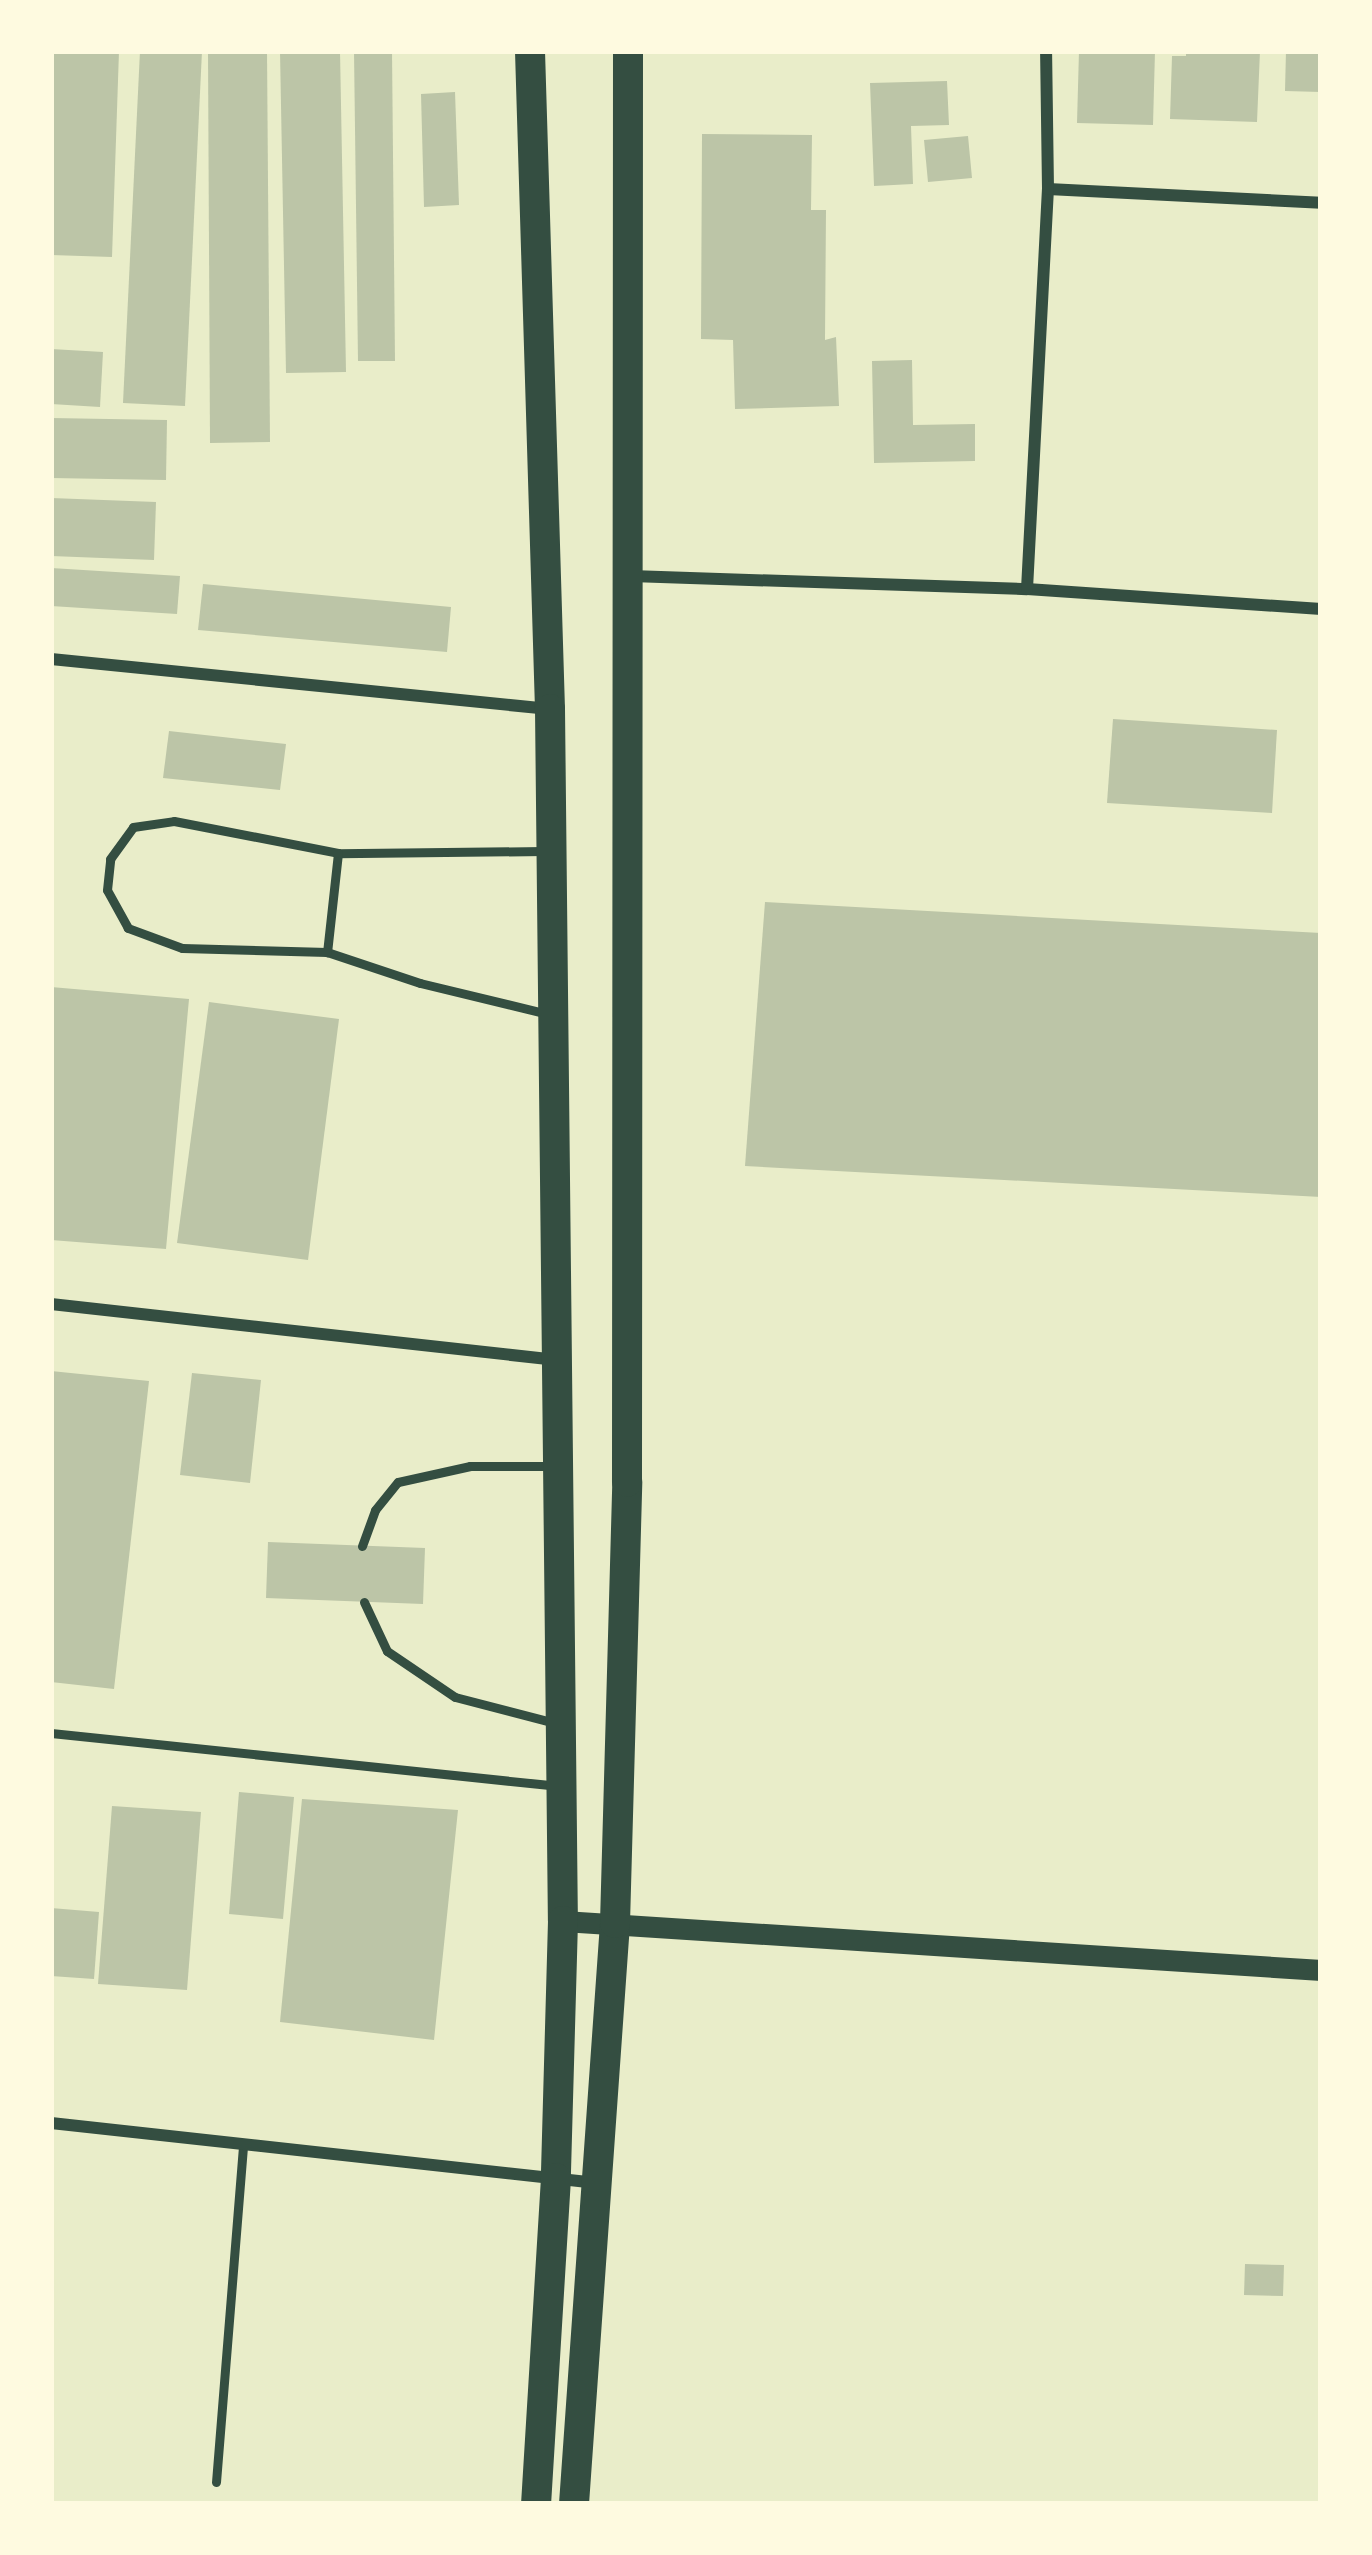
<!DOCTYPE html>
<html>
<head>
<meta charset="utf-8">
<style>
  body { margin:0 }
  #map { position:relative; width:1372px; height:2555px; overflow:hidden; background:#e9edc9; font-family:"Sofia Sans Condensed",sans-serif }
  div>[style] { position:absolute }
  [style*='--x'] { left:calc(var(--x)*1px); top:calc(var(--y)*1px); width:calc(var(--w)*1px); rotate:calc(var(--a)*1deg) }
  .building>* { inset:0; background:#bcc5a7 }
  .service>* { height:9px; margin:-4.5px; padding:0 4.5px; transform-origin:4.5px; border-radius:4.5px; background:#344e41 }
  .minor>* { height:12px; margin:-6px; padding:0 6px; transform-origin:6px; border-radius:6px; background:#344e41 }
  .tertiary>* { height:21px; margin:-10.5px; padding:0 10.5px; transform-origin:10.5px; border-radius:10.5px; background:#344e41 }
  .primary>* { height:30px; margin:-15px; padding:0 15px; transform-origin:15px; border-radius:15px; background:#344e41 }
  span { translate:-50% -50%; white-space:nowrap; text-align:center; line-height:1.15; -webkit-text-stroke:12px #fefae0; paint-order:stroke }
  .frame { position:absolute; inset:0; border:54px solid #fefae0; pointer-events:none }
</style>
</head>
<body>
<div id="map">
  <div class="building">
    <i style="clip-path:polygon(51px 51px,119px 51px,112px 257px,51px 255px)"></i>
    <i style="clip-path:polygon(140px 51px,202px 51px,185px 406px,123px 403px)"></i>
    <i style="clip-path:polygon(208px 51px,267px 51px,270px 442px,210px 443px)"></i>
    <i style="clip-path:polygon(280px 51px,340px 51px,346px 372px,286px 373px)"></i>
    <i style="clip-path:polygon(354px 51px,392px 51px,395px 361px,358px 361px)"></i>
    <i style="clip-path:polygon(1079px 51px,1155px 51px,1153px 125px,1077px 123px)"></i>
    <i style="clip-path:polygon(1186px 51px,1260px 51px,1257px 122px,1170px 119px,1172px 56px,1186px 56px)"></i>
    <i style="clip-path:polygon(1286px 51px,1321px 51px,1321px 92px,1285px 91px)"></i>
    <i style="clip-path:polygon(947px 81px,949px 125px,911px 126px,913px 184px,874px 186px,870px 83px)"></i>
    <i style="clip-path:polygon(455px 92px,459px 205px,424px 207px,421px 94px)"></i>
    <i style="clip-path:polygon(702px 134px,812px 135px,811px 210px,826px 210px,825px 340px,836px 337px,839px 406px,735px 409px,733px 340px,701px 339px)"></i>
    <i style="clip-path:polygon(968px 136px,972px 178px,928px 182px,924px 140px)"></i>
    <i style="clip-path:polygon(51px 349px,103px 352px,100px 407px,51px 404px)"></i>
    <i style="clip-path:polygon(912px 360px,913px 425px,975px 424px,975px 461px,874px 463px,872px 361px)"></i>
    <i style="clip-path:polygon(51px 418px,167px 420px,166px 480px,51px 478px)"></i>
    <i style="clip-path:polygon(51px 498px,156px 502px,154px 560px,51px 556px)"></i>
    <i style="clip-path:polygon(51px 568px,180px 576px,177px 614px,51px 606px)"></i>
    <i style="clip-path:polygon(203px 584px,451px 607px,447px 652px,198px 630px)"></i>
    <i style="clip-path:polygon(1113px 719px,1277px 730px,1272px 813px,1107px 803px)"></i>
    <i style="clip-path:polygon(169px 731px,286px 744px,280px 790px,163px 778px)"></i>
    <i style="clip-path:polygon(765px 902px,1321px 933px,1321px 1197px,745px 1166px)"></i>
    <i style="clip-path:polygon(51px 987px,189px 999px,166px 1249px,51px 1240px)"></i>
    <i style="clip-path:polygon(209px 1002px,339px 1019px,308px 1260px,177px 1243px)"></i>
    <i style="clip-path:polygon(51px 1371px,149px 1381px,114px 1689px,51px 1682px)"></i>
    <i style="clip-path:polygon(192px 1373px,261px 1380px,250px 1483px,180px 1475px)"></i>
    <i style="clip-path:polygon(268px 1542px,425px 1548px,423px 1604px,266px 1598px)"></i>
    <i style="clip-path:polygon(239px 1792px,294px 1797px,283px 1919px,229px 1914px)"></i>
    <i style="clip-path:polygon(302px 1799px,458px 1810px,434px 2040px,280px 2022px)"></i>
    <i style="clip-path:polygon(112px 1806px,201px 1812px,187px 1990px,98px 1984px)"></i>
    <i style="clip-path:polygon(51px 1908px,99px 1912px,94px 1979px,51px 1976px)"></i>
    <i style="clip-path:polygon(1245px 2264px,1284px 2265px,1283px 2296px,1244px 2295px)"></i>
  </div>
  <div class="service">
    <i style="--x:544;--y:851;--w:206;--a:179.4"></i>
    <i style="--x:338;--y:853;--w:100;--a:96.3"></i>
    <i style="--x:327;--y:952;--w:98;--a:18.4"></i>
    <i style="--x:420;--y:983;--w:132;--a:13.6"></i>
    <i style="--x:327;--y:952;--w:145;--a:-178.4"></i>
    <i style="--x:182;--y:948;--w:58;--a:-159.7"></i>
    <i style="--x:128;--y:928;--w:43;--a:-118.9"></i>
    <i style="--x:107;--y:890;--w:31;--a:-84"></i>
    <i style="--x:110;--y:859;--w:39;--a:-54"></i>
    <i style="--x:133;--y:827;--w:41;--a:-8.3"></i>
    <i style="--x:174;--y:821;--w:167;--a:11"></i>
    <i style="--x:362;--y:1546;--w:38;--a:-70"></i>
    <i style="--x:375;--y:1510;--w:36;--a:-51"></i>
    <i style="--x:398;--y:1482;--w:74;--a:-12.5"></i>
    <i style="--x:470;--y:1466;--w:81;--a:0"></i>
    <i style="--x:364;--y:1602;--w:54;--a:64.9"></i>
    <i style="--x:387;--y:1651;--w:82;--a:34.1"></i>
    <i style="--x:455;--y:1697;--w:103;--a:14.6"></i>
    <i style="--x:51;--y:1733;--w:511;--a:5.96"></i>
    <i style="--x:216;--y:2482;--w:339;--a:-85.4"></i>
  </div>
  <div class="minor">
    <i style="--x:1048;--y:189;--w:273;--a:2.9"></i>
    <i style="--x:631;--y:576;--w:396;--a:1.9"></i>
    <i style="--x:1027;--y:589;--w:295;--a:3.9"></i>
    <i style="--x:1027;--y:589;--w:401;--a:-87"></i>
    <i style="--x:1048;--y:189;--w:138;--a:-90.8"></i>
    <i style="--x:51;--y:659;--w:501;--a:5.73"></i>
    <i style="--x:51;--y:1304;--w:509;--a:6.32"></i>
    <i style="--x:51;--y:2123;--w:549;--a:6.27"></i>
  </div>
  <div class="tertiary">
    <i style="--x:563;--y:1921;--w:760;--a:3.7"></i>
  </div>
  <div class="primary">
    <i style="--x:530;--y:51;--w:658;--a:88.26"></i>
    <i style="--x:550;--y:709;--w:1212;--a:89.39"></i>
    <i style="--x:563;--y:1921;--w:257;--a:91.6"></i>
    <i style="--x:556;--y:2178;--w:327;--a:93.5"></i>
    <i style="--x:574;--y:2504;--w:582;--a:-85.96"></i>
    <i style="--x:615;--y:1923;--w:441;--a:-88.4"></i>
    <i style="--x:627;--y:1482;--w:1431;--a:-89.96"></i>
  </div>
  <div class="frame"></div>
</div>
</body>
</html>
